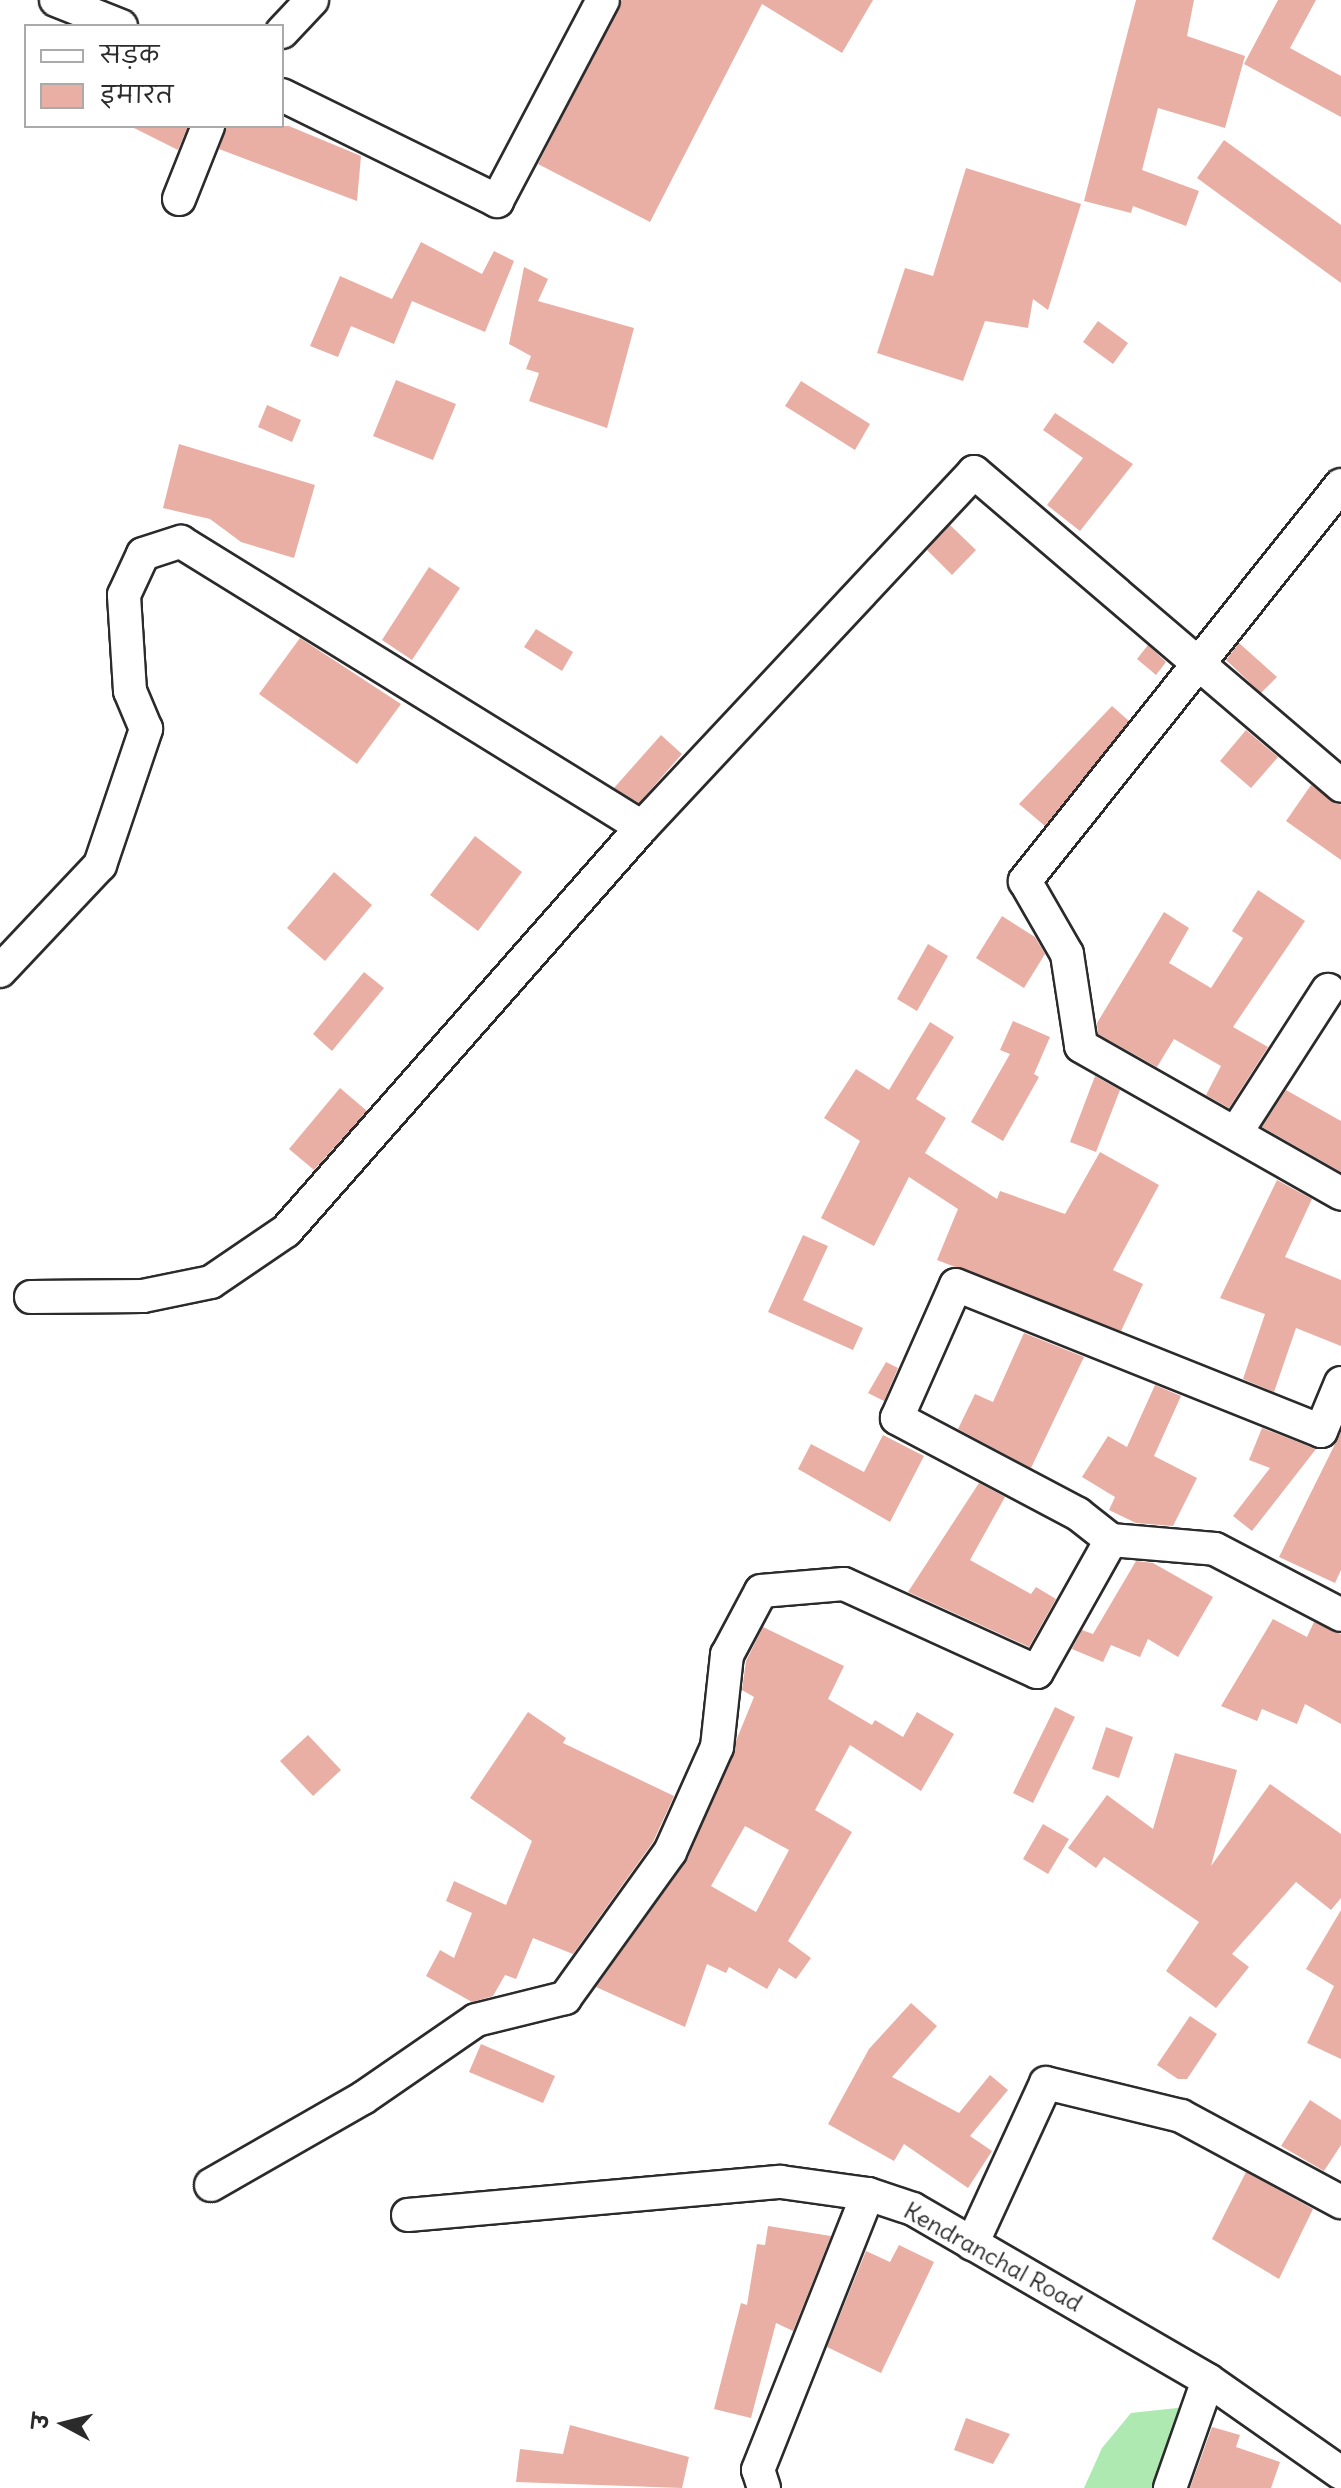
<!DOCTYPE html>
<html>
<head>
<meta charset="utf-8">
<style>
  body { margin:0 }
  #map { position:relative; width:1341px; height:2488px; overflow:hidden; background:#fff; font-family:Delius,"Playpen Sans Deva",sans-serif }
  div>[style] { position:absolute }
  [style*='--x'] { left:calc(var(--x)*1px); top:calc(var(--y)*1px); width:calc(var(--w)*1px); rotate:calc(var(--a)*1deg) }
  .green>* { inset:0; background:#ade9b0 }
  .building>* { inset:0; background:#e9afa4 }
  .roads { filter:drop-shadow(2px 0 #2b2b2b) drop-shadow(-2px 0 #2b2b2b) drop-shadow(0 2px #2b2b2b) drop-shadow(0 -2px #2b2b2b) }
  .minor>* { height:32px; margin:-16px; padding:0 16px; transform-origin:16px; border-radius:16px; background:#fff }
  span { translate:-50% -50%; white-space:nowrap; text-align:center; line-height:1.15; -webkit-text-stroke:7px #fff; paint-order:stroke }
  .street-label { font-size:24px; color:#2b2b2b }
  .legend { position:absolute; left:24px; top:24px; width:260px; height:104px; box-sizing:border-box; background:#fff; border:2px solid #aaa; margin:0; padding:10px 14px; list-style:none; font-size:24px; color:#2b2b2b }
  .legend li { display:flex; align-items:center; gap:16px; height:40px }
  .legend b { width:40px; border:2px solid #aaa }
  .north { position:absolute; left:24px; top:2384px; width:80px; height:80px; -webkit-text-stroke:6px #fff; paint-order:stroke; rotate:277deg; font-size:22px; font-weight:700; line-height:32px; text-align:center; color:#2b2b2b }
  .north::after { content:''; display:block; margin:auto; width:28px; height:36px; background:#2b2b2b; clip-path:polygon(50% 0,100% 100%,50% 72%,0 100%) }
</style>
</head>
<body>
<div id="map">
  <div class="green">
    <i style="clip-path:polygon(1186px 2407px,1161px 2488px,1084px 2488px,1102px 2448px,1131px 2413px)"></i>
  </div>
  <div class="building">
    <i style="clip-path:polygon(622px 0,873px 0,842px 53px,762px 4px,650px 222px,538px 164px)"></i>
    <i style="clip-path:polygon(1136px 0,1194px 0,1187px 36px,1245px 56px,1225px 128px,1158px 108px,1142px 170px,1199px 191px,1186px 226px,1133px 206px,1131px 213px,1084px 201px)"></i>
    <i style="clip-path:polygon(1278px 0,1316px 0,1290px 48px,1341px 76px,1341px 117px,1244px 64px)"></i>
    <i style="clip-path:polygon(130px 126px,188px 126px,178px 150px)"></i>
    <i style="clip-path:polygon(227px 126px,289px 126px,361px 156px,357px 201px,219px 149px)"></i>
    <i style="clip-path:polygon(1224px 140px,1341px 225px,1341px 283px,1197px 178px)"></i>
    <i style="clip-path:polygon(966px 168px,1081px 204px,1048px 310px,1033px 299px,1028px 328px,985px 321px,963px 381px,877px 353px,905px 268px,933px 276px)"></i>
    <i style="clip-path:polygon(421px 242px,482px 274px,494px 251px,514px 261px,485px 332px,412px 301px,394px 344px,351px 326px,338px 357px,310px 346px,340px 276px,392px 299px)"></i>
    <i style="clip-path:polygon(524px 267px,548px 279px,538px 301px,634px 328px,607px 428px,529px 401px,539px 373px,526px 369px,531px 356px,509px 344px)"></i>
    <i style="clip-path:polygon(1098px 321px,1128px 343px,1113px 364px,1083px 342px)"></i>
    <i style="clip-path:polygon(396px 380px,456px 404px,433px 460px,373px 436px)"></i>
    <i style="clip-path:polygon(801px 381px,870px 424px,855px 450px,785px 406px)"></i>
    <i style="clip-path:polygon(267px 405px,301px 420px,292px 442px,258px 427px)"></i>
    <i style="clip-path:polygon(1055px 413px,1133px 464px,1080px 531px,1047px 505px,1083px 458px,1043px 430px)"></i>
    <i style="clip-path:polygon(179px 444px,315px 485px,294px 558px,241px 542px,210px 519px,163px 508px)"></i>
    <i style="clip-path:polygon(950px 525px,976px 550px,952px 575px,927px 550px)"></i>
    <i style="clip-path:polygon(429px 567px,460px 588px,412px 660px,382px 640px)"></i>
    <i style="clip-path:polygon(536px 629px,573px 652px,562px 671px,524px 647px)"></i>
    <i style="clip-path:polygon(300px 638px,401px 704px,357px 764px,259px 694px)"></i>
    <i style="clip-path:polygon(1239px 643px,1277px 677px,1261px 693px,1226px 660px)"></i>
    <i style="clip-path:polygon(1148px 645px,1166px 662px,1156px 675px,1137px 659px)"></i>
    <i style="clip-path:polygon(1112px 706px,1129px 721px,1045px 826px,1019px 804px)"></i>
    <i style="clip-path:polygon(1246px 730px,1278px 757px,1251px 788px,1220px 761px)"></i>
    <i style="clip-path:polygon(661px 735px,682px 754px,639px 803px,614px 788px)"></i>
    <i style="clip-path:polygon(1311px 785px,1341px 805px,1341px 860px,1286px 821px)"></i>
    <i style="clip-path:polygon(475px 836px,522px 872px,478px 931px,430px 895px)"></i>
    <i style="clip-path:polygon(334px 872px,372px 905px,325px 961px,287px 928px)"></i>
    <i style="clip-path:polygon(1258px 890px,1305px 921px,1233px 1027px,1268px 1047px,1229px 1108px,1206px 1095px,1221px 1066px,1174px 1039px,1157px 1067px,1098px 1034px,1097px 1023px,1164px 912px,1189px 928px,1169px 963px,1211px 988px,1243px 938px,1232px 931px)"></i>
    <i style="clip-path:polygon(1002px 916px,1035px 937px,1045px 954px,1024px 988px,976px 958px)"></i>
    <i style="clip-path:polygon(928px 944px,948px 956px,917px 1011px,897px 999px)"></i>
    <i style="clip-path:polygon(364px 972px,384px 988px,332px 1051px,313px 1034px)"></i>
    <i style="clip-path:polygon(1013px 1021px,1050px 1037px,1034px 1074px,1039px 1077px,1003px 1141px,971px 1122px,1010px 1054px,1000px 1050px)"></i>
    <i style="clip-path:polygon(930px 1022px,954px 1037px,916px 1099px,946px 1118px,925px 1153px,997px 1199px,1000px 1191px,1065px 1214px,1100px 1152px,1159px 1185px,1113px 1270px,1143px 1284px,1121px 1331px,937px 1260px,958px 1209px,909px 1177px,874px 1246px,821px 1218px,860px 1141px,824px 1118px,856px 1069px,889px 1090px)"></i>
    <i style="clip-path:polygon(1095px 1076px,1120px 1090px,1096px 1152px,1070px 1142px)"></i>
    <i style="clip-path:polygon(340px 1088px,367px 1111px,314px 1170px,289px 1149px)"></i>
    <i style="clip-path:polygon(1286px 1090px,1341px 1121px,1341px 1172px,1262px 1127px)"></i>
    <i style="clip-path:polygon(1277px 1180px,1312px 1199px,1285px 1257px,1341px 1280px,1341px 1346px,1296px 1328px,1274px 1392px,1243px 1379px,1265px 1314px,1220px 1298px)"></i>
    <i style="clip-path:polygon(803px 1235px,828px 1246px,803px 1300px,863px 1328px,853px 1350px,768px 1312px)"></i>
    <i style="clip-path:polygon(1024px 1333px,1084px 1357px,1031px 1468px,958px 1429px,975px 1394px,993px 1402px)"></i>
    <i style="clip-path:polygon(886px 1362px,898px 1368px,884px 1401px,868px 1393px)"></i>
    <i style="clip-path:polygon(1155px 1385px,1181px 1396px,1154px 1456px,1197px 1478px,1173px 1526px,1136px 1523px,1109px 1510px,1115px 1497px,1082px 1477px,1108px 1436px,1127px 1447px)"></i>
    <i style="clip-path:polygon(1262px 1428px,1316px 1449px,1252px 1531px,1233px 1516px,1270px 1468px,1249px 1460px)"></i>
    <i style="clip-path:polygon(1341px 1432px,1341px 1570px,1335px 1583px,1279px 1557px)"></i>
    <i style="clip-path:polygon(883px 1435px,924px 1456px,890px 1522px,798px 1469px,811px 1444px,864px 1472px)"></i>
    <i style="clip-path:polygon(979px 1483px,1005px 1497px,970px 1560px,1031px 1594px,1036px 1587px,1056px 1599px,1029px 1647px,908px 1592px)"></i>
    <i style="clip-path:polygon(1136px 1561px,1153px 1563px,1213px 1597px,1178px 1657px,1148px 1639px,1140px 1657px,1111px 1645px,1103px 1662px,1072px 1649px,1082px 1630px,1093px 1634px)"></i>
    <i style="clip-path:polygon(1273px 1619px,1307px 1637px,1314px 1622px,1341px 1634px,1341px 1724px,1305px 1704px,1297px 1724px,1262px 1709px,1257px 1721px,1221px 1706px)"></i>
    <i style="clip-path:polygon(evenodd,763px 1627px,844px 1666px,828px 1699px,872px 1725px,875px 1720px,903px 1737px,917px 1712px,954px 1734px,921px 1791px,850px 1745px,815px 1810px,852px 1832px,788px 1941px,811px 1958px,796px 1979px,779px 1968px,767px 1989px,729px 1967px,726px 1973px,707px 1964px,685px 2027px,596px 1987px,687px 1860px,754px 1697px,742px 1690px,746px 1661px,763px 1627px,745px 1826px,789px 1850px,756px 1912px,711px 1886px,745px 1826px)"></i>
    <i style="clip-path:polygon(1055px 1707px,1075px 1717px,1033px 1803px,1013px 1793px)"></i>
    <i style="clip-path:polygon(528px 1712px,566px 1738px,563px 1743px,674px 1796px,653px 1842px,573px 1954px,533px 1938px,516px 1979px,505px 1975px,493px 1996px,472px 2002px,426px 1976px,440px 1950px,454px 1958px,472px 1913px,446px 1901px,454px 1881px,506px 1905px,532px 1841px,470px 1798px)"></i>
    <i style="clip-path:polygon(1106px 1727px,1133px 1737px,1119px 1778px,1092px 1769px)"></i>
    <i style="clip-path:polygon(308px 1735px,341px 1770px,313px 1796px,280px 1761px)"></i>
    <i style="clip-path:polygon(1175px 1753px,1237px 1770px,1211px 1866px,1270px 1784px,1341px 1834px,1341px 1898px,1331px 1910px,1296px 1882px,1232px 1954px,1249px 1967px,1216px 2008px,1166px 1971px,1199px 1922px,1104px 1857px,1096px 1868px,1068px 1848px,1107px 1795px,1153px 1829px)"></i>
    <i style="clip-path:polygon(1043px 1824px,1069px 1839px,1048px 1874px,1023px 1859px)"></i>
    <i style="clip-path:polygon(1341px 1910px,1341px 2059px,1307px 2043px,1334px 1986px,1306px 1969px)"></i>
    <i style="clip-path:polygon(911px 2003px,937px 2026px,892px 2077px,959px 2113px,990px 2075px,1008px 2090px,970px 2136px,992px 2151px,968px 2188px,904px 2144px,894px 2161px,828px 2124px,869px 2049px)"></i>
    <i style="clip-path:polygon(1190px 2016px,1217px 2034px,1187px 2079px,1178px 2079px,1157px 2065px)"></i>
    <i style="clip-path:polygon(481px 2044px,555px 2076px,543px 2103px,469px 2072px)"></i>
    <i style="clip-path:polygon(1310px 2100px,1341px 2120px,1341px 2145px,1324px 2171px,1281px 2146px)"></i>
    <i style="clip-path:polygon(1246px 2172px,1313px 2209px,1279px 2279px,1212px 2239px)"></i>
    <i style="clip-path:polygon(768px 2226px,831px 2236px,793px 2331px,776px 2323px,751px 2418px,714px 2409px,741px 2303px,747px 2305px,757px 2244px,765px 2245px)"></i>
    <i style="clip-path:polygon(899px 2245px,934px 2262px,881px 2373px,827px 2347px,866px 2251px,890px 2262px)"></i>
    <i style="clip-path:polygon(966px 2418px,1010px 2434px,993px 2464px,954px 2450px)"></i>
    <i style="clip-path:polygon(570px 2425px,689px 2457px,682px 2488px,516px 2482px,520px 2449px,563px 2454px)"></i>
    <i style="clip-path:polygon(1212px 2427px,1240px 2435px,1236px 2447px,1280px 2462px,1271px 2488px,1190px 2488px)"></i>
  </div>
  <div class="roads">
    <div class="minor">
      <i style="--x:56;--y:0;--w:70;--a:21.8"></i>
      <i style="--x:282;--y:32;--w:44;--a:-46.8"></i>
      <i style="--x:282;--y:95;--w:240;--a:26.2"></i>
      <i style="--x:497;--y:201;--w:227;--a:-62.2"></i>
      <i style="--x:179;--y:199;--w:79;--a:-68.3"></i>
      <i style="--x:1341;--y:485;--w:507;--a:128.59"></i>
      <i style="--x:1025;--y:881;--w:84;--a:60.1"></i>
      <i style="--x:1067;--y:954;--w:93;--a:81.3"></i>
      <i style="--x:1081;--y:1046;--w:299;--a:29.6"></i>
      <i style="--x:0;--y:971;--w:146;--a:-46.7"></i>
      <i style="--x:100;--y:865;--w:144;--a:-71.3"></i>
      <i style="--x:146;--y:729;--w:41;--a:-112.8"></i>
      <i style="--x:130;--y:691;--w:96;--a:-93.6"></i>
      <i style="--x:124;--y:595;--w:45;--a:-65.1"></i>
      <i style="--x:143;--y:554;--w:40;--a:-18"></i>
      <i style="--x:181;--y:542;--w:542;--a:31.73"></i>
      <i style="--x:642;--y:827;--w:486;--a:-46.9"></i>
      <i style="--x:974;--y:472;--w:483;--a:40.5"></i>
      <i style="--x:1237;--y:1131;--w:168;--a:-57.2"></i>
      <i style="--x:31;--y:1297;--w:112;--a:-0.5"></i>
      <i style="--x:143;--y:1296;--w:69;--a:-11.6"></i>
      <i style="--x:211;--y:1282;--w:91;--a:-34.2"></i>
      <i style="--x:286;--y:1231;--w:538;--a:-48.61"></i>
      <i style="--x:1111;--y:1540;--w:104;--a:4.9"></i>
      <i style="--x:1215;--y:1549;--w:142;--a:27.6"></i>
      <i style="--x:211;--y:2185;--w:175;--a:-29.8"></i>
      <i style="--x:363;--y:2098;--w:137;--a:-34.6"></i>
      <i style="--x:476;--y:2020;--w:92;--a:-13.9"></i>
      <i style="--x:565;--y:1998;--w:180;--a:-54.3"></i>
      <i style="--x:670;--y:1852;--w:115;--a:-65.9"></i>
      <i style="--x:717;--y:1747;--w:93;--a:-83.8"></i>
      <i style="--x:727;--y:1655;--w:72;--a:-62"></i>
      <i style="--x:761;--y:1591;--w:83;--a:-4.8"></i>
      <i style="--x:844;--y:1584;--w:212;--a:24.5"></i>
      <i style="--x:1037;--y:1672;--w:151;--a:-60.7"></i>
      <i style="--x:1111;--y:1540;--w:42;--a:-141.8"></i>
      <i style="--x:1078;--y:1514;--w:205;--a:-152.1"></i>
      <i style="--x:897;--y:1418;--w:145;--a:-66.1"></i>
      <i style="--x:956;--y:1285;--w:393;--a:21.8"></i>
      <i style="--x:1321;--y:1431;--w:52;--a:-67.4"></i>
      <i style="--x:408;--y:2215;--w:374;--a:-5.1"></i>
      <i style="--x:781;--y:2182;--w:88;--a:7.9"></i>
      <i style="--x:868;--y:2194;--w:47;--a:18.4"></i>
      <i style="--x:913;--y:2209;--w:341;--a:30.1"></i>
      <i style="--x:1208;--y:2380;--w:162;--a:35"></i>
      <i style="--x:972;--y:2244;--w:177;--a:-65.3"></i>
      <i style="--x:1046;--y:2083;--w:139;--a:13.7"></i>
      <i style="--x:1181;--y:2116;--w:182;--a:28.3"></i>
      <i style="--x:764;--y:2488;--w:19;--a:-108"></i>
      <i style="--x:758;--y:2470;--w:297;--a:-68.3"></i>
      <i style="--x:1170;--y:2488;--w:114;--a:-70.6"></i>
    </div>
  </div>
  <div class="street-label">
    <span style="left:993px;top:2257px;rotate:29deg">Kendranchal Road</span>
  </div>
  <ul class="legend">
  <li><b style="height:10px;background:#fff"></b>सड़क</li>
  <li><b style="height:22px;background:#e9afa4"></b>इमारत</li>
  </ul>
  <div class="north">उ</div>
</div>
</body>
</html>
